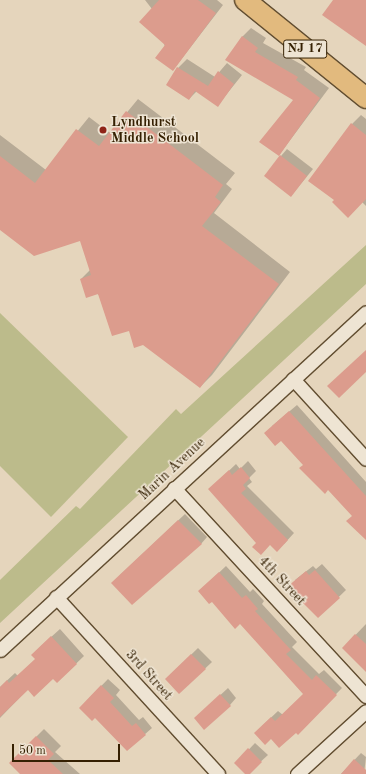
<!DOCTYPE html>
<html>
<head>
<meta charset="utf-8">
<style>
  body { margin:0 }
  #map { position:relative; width:366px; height:774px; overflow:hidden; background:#e5d5bc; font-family:"Old Standard TT",serif }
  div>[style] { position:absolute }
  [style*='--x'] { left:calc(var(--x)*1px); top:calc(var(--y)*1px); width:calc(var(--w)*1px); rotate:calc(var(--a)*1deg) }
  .green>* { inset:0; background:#bcbb8b }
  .shadow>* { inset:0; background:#0003 }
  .building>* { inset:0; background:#dc9c8d }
  .roads { filter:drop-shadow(1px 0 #614d30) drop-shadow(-1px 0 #614d30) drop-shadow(0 1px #614d30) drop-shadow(0 -1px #614d30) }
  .street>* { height:13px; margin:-6.5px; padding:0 6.5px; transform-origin:6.5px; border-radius:6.5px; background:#eee4d3 }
  .primary>* { height:20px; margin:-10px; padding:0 10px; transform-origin:10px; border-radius:10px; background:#e2ba7e }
  .dots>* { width:11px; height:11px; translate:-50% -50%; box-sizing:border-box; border:2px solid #eee4d3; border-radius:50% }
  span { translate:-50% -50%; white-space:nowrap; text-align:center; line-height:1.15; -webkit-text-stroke:3px #eee4d3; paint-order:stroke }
  .shield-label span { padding:1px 3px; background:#eee4d3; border:1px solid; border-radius:3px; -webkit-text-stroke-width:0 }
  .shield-label { font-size:13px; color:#352002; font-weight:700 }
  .poi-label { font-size:14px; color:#352002; font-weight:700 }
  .left { translate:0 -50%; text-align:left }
  .street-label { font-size:14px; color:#352002 }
  .scale { position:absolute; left:12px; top:744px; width:108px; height:18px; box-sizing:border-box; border:2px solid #352002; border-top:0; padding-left:5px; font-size:12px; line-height:14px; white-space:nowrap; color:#352002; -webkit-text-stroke:3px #eee4d3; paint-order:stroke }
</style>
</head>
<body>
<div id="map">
  <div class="green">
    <i style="clip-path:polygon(366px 245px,366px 284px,0 623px,0 580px,76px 506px,80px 509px,176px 409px,181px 414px)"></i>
    <i style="clip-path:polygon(0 313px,128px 437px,51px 517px,0 466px)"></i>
  </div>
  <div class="shadow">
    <i style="clip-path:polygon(145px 0,217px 0,223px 5px,173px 70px,152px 9px)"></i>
    <i style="clip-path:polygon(251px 28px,266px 38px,263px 43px,306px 67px,304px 70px,329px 88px,279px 155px,294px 100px,242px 37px)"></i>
    <i style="clip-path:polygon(187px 59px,215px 77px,227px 63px,242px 75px,218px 105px,197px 91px,189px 99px,178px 68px)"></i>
    <i style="clip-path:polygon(138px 99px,235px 173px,226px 184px,232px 189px,214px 213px,290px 272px,212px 375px,200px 387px,81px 279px,90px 270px,81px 240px,0 229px,0 135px,46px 170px,89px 117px,110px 133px)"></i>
    <i style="clip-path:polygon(361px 115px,366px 119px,366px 206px,362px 202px,335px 200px,352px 124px)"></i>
    <i style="clip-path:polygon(287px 149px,313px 169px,291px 196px,281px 156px)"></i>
    <i style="clip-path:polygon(297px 405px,366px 482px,366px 539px,353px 515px,281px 439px,272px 426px)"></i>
    <i style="clip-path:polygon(248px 461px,256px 471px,249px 478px,252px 482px,247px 486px,294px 533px,284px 544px,257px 543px,216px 483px,236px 464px,240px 469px)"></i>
    <i style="clip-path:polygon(185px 514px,207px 537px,201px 544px,119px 576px)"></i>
    <i style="clip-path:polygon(322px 564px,346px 590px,318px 617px,295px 580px,313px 566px,316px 569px)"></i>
    <i style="clip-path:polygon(226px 566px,250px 592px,253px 589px,264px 601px,262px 604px,297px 642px,292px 647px,319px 674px,324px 670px,342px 688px,298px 733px,296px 732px,271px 738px,262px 726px,278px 711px,283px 715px,305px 694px,206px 585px)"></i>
    <i style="clip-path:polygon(366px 624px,366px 670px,343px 648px)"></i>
    <i style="clip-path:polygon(60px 629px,84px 656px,57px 682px,53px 677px,28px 689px,0 718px,0 687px,15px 673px,18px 676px,36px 659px,40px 647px)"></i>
    <i style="clip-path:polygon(198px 648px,212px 662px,179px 693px,166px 679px)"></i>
    <i style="clip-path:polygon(108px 679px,120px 690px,116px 695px,139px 720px,143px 717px,152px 728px,127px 750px,95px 716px,80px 708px)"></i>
    <i style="clip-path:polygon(228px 688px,236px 698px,230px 705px,202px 712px)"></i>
    <i style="clip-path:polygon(44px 729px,61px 746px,55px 752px,80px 774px,22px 774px,10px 763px)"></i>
    <i style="clip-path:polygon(255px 743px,268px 755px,247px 774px,236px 763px)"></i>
    <i style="clip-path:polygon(361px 753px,366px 757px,364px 774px,341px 774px)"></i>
  </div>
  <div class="building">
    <i style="clip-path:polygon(159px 0,198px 0,216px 13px,173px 71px,155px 58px,165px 45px,139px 22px)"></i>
    <i style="clip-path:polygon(333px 0,366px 0,366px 46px,322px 15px)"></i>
    <i style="clip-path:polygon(242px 36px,258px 48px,255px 52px,298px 77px,296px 80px,320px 98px,279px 156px,259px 142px,293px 100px,225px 60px)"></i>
    <i style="clip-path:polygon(177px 67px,208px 86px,218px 71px,234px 84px,218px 107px,195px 91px,189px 100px,166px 85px)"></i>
    <i style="clip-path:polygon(126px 111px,223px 185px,215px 197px,221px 202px,202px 226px,279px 284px,200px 388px,143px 345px,134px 348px,129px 331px,112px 336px,98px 294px,86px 298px,80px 279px,91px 275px,80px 241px,34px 256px,0 230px,0 156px,35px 183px,76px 129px,99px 146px)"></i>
    <i style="clip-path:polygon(351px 123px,366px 135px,366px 199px,348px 218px,332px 202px,334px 200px,308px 181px)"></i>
    <i style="clip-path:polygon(280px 155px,307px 176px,291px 197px,264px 176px)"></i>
    <i style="clip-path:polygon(366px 350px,366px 372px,339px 398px,327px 386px)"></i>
    <i style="clip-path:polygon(289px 411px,366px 496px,366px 540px,346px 521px,352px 516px,328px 490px,325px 494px,299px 468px,303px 465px,281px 441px,275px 446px,264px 433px)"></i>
    <i style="clip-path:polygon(241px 467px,250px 478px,243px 485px,246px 489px,241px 493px,288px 540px,277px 552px,270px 545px,261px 555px,252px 547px,256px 543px,208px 489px,229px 470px,232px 475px)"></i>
    <i style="clip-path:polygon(178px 520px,202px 544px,132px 605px,111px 583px)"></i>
    <i style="clip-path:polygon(315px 570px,340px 598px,318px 618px,287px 587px,306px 571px,309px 575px)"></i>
    <i style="clip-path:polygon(219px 572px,242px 598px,246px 595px,258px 609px,255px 611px,291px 650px,286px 654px,312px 680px,316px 675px,337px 695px,298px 735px,296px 733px,279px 748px,271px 739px,265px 745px,254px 733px,271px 717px,275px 721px,303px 694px,240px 624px,235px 629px,212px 602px,209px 604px,198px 591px)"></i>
    <i style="clip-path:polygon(355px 634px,366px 644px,366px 672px,342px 648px)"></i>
    <i style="clip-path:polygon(51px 636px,77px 664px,57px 683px,53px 679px,34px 697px,28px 690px,0 717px,0 687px,7px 680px,9px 683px,35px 659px,31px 655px)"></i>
    <i style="clip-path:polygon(191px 654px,206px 669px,179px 694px,165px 679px)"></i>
    <i style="clip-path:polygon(101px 685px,114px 698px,110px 702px,132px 726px,136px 723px,146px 735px,127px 751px,95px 718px,92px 721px,79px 708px)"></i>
    <i style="clip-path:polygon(220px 694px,231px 706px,204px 730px,194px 718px)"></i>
    <i style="clip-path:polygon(36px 736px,54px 754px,48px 760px,63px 774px,20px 774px,9px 763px)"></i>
    <i style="clip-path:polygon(248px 748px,262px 762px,250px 774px,245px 774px,234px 763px)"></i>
    <i style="clip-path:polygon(354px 759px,366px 770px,366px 774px,341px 774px)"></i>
  </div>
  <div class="roads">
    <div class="street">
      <i style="--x:293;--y:379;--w:108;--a:47.6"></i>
      <i style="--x:174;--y:488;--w:283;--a:47.3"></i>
      <i style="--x:56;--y:597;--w:240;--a:47.5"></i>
      <i style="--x:0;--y:650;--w:498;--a:-42.7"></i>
      <i style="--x:297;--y:774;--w:93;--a:-42.4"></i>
    </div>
    <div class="primary">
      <i style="--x:245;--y:0;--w:156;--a:39"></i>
    </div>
  </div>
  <div class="dots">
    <i style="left:103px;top:130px;background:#8f2418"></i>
  </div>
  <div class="shield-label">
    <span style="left:305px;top:49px">NJ 17</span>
  </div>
  <div class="poi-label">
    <span class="left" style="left:111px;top:130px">Lyndhurst<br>Middle School</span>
  </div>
  <div class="street-label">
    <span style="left:172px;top:469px;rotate:-43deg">Marin Avenue</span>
    <span style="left:282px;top:581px;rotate:47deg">4th Street</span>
    <span style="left:149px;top:675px;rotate:48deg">3rd Street</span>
  </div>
  <div class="scale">50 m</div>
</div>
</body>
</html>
